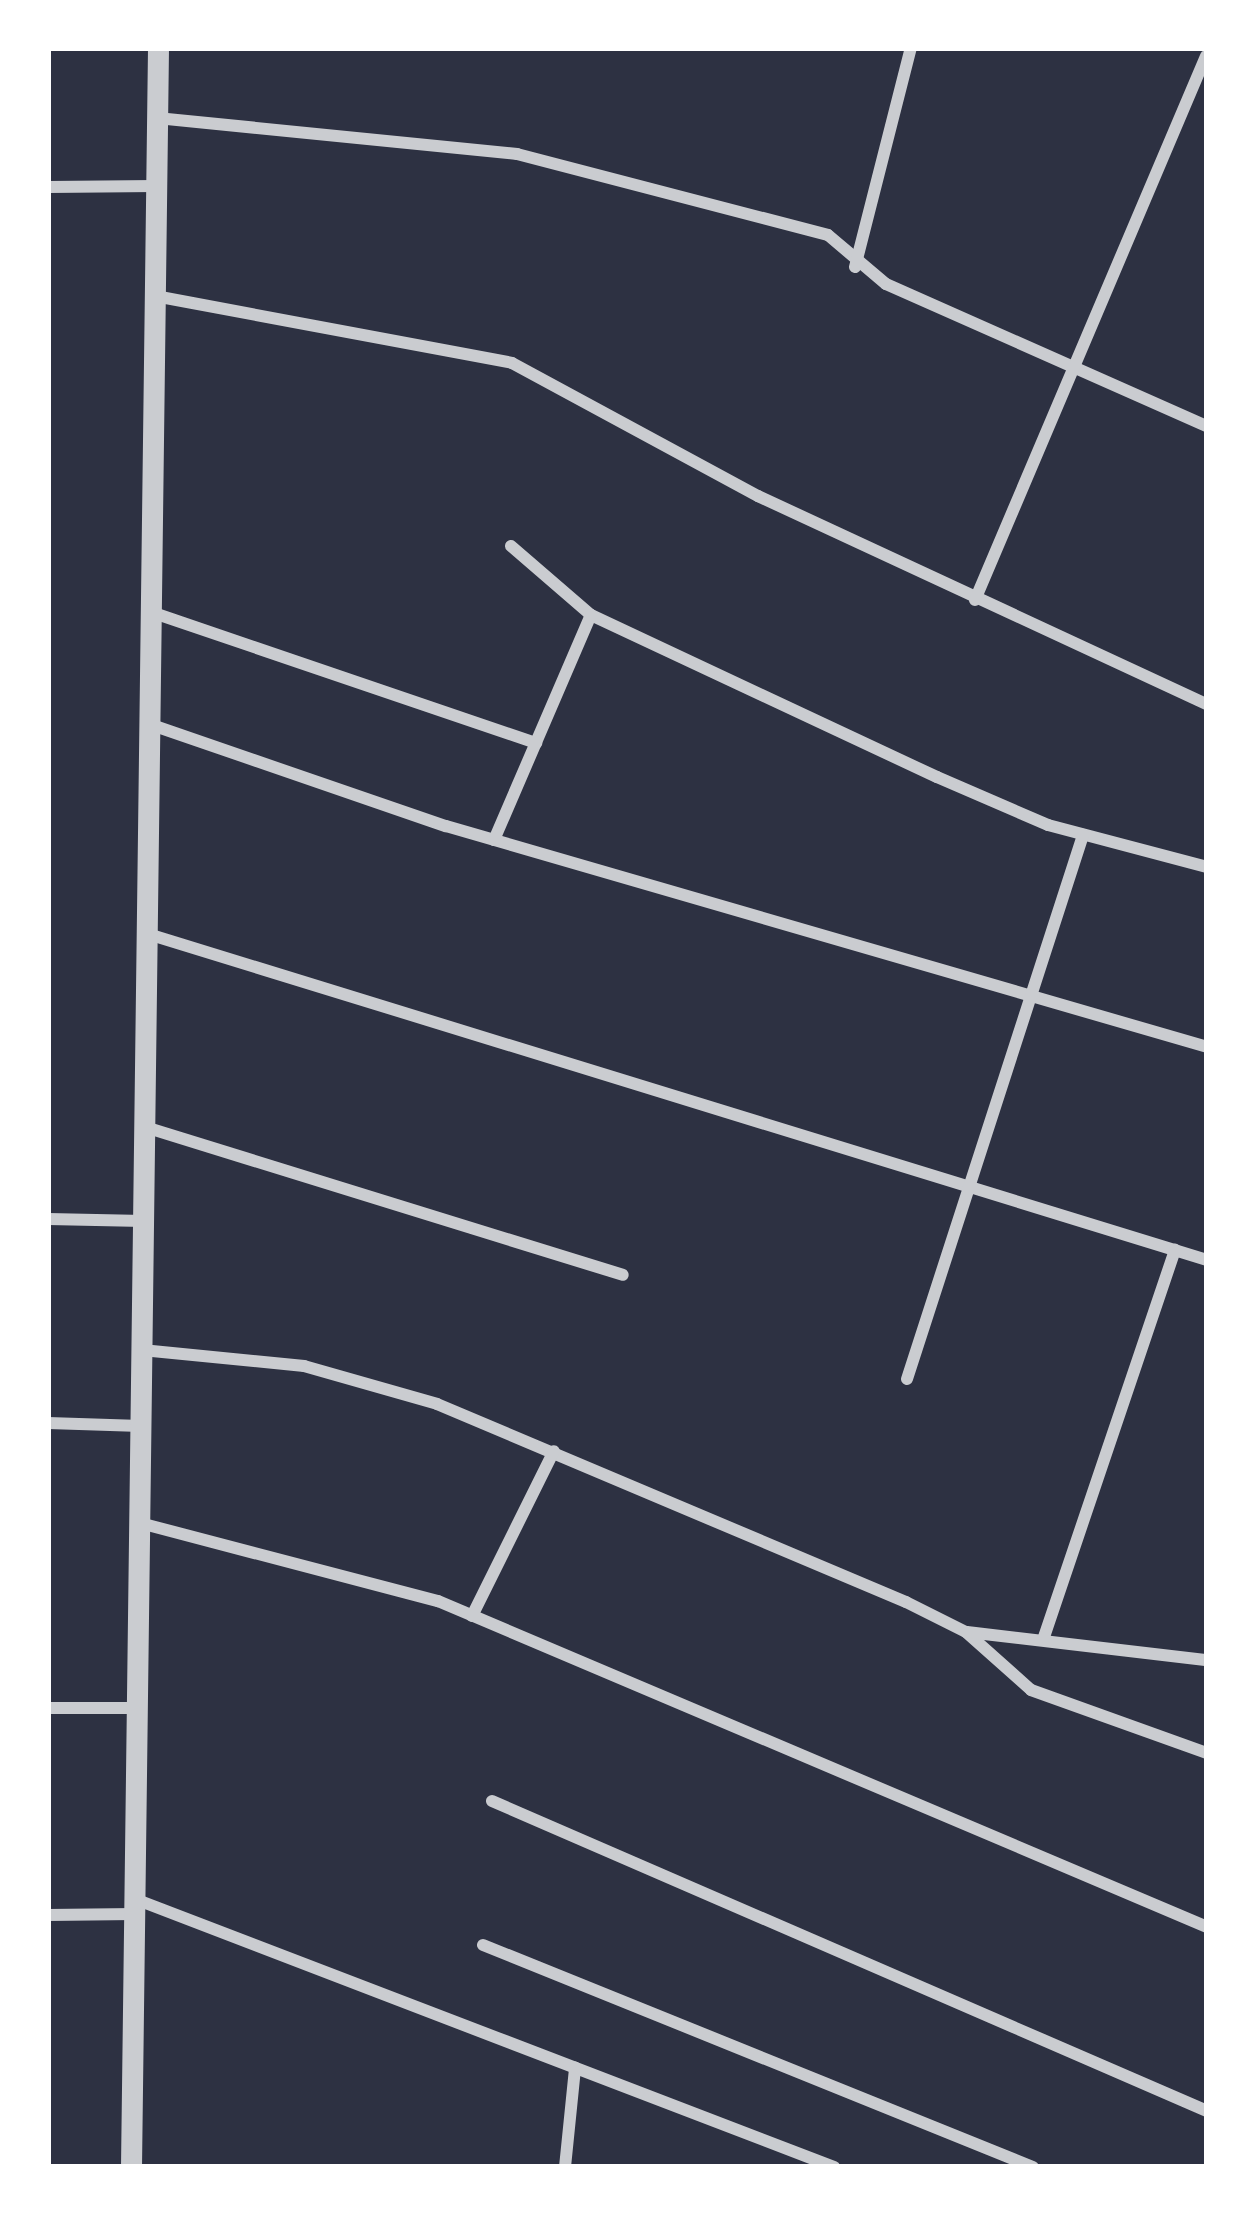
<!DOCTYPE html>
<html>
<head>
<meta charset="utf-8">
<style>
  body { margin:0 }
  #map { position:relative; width:1255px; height:2215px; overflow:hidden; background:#2d3142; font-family:Commissioner,sans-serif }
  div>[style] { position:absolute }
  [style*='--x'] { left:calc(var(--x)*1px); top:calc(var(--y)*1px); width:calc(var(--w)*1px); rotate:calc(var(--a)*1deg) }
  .minor>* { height:12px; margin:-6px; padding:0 6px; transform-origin:6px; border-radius:6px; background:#caccd0 }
  .tertiary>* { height:21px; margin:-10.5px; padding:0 10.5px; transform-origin:10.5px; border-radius:10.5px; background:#caccd0 }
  span { translate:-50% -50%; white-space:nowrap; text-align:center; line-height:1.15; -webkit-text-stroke:9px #fff; paint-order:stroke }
  .frame { position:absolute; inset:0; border:51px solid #fff; pointer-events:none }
</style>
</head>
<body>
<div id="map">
  <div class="minor">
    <i style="--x:157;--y:118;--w:362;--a:5.7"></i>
    <i style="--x:517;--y:154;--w:321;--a:14.6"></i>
    <i style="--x:828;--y:235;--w:76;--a:40.2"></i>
    <i style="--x:886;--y:284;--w:351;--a:23.9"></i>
    <i style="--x:48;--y:187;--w:108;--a:-0.5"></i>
    <i style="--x:855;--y:267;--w:226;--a:-75.7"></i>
    <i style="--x:155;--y:296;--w:363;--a:10.6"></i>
    <i style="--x:512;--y:363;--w:280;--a:28.4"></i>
    <i style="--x:758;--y:496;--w:495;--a:24.9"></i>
    <i style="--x:511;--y:546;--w:106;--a:40.8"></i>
    <i style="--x:591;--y:615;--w:382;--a:25.1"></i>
    <i style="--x:937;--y:777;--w:121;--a:23.4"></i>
    <i style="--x:1048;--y:825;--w:164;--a:14.8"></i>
    <i style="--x:975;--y:600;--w:591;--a:-66.99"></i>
    <i style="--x:151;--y:612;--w:407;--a:18.8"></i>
    <i style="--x:149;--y:724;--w:314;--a:19"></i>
    <i style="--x:446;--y:826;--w:792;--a:16.19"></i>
    <i style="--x:494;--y:840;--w:245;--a:-66.7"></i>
    <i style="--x:148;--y:934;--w:1108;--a:17.11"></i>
    <i style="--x:145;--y:1127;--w:500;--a:17.2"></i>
    <i style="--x:48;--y:1219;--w:96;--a:1.2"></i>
    <i style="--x:142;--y:1350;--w:163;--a:5.6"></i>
    <i style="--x:304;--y:1366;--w:138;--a:15.9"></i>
    <i style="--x:437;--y:1404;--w:509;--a:22.89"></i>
    <i style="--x:906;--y:1602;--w:67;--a:26.6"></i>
    <i style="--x:966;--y:1632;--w:87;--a:41.7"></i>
    <i style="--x:1031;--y:1690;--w:187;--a:19.7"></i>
    <i style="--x:907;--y:1379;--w:572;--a:-72.07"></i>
    <i style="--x:48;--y:1423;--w:93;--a:1.8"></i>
    <i style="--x:140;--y:1523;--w:308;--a:14.7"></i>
    <i style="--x:438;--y:1601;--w:835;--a:22.97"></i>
    <i style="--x:472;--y:1616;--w:184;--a:-63.6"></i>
    <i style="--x:967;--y:1632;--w:242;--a:6.7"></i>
    <i style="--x:1044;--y:1637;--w:409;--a:-71.3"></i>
    <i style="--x:48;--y:1708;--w:89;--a:0"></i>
    <i style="--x:492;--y:1801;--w:779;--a:23.44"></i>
    <i style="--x:135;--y:1899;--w:749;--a:20.98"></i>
    <i style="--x:48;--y:1915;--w:87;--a:-0.7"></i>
    <i style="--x:483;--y:1945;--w:593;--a:21.98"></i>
    <i style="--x:565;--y:2167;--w:100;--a:-84.2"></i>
  </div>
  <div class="tertiary">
    <i style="--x:131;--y:2167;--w:2119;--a:-89.27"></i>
  </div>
  <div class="frame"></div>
</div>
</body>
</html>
